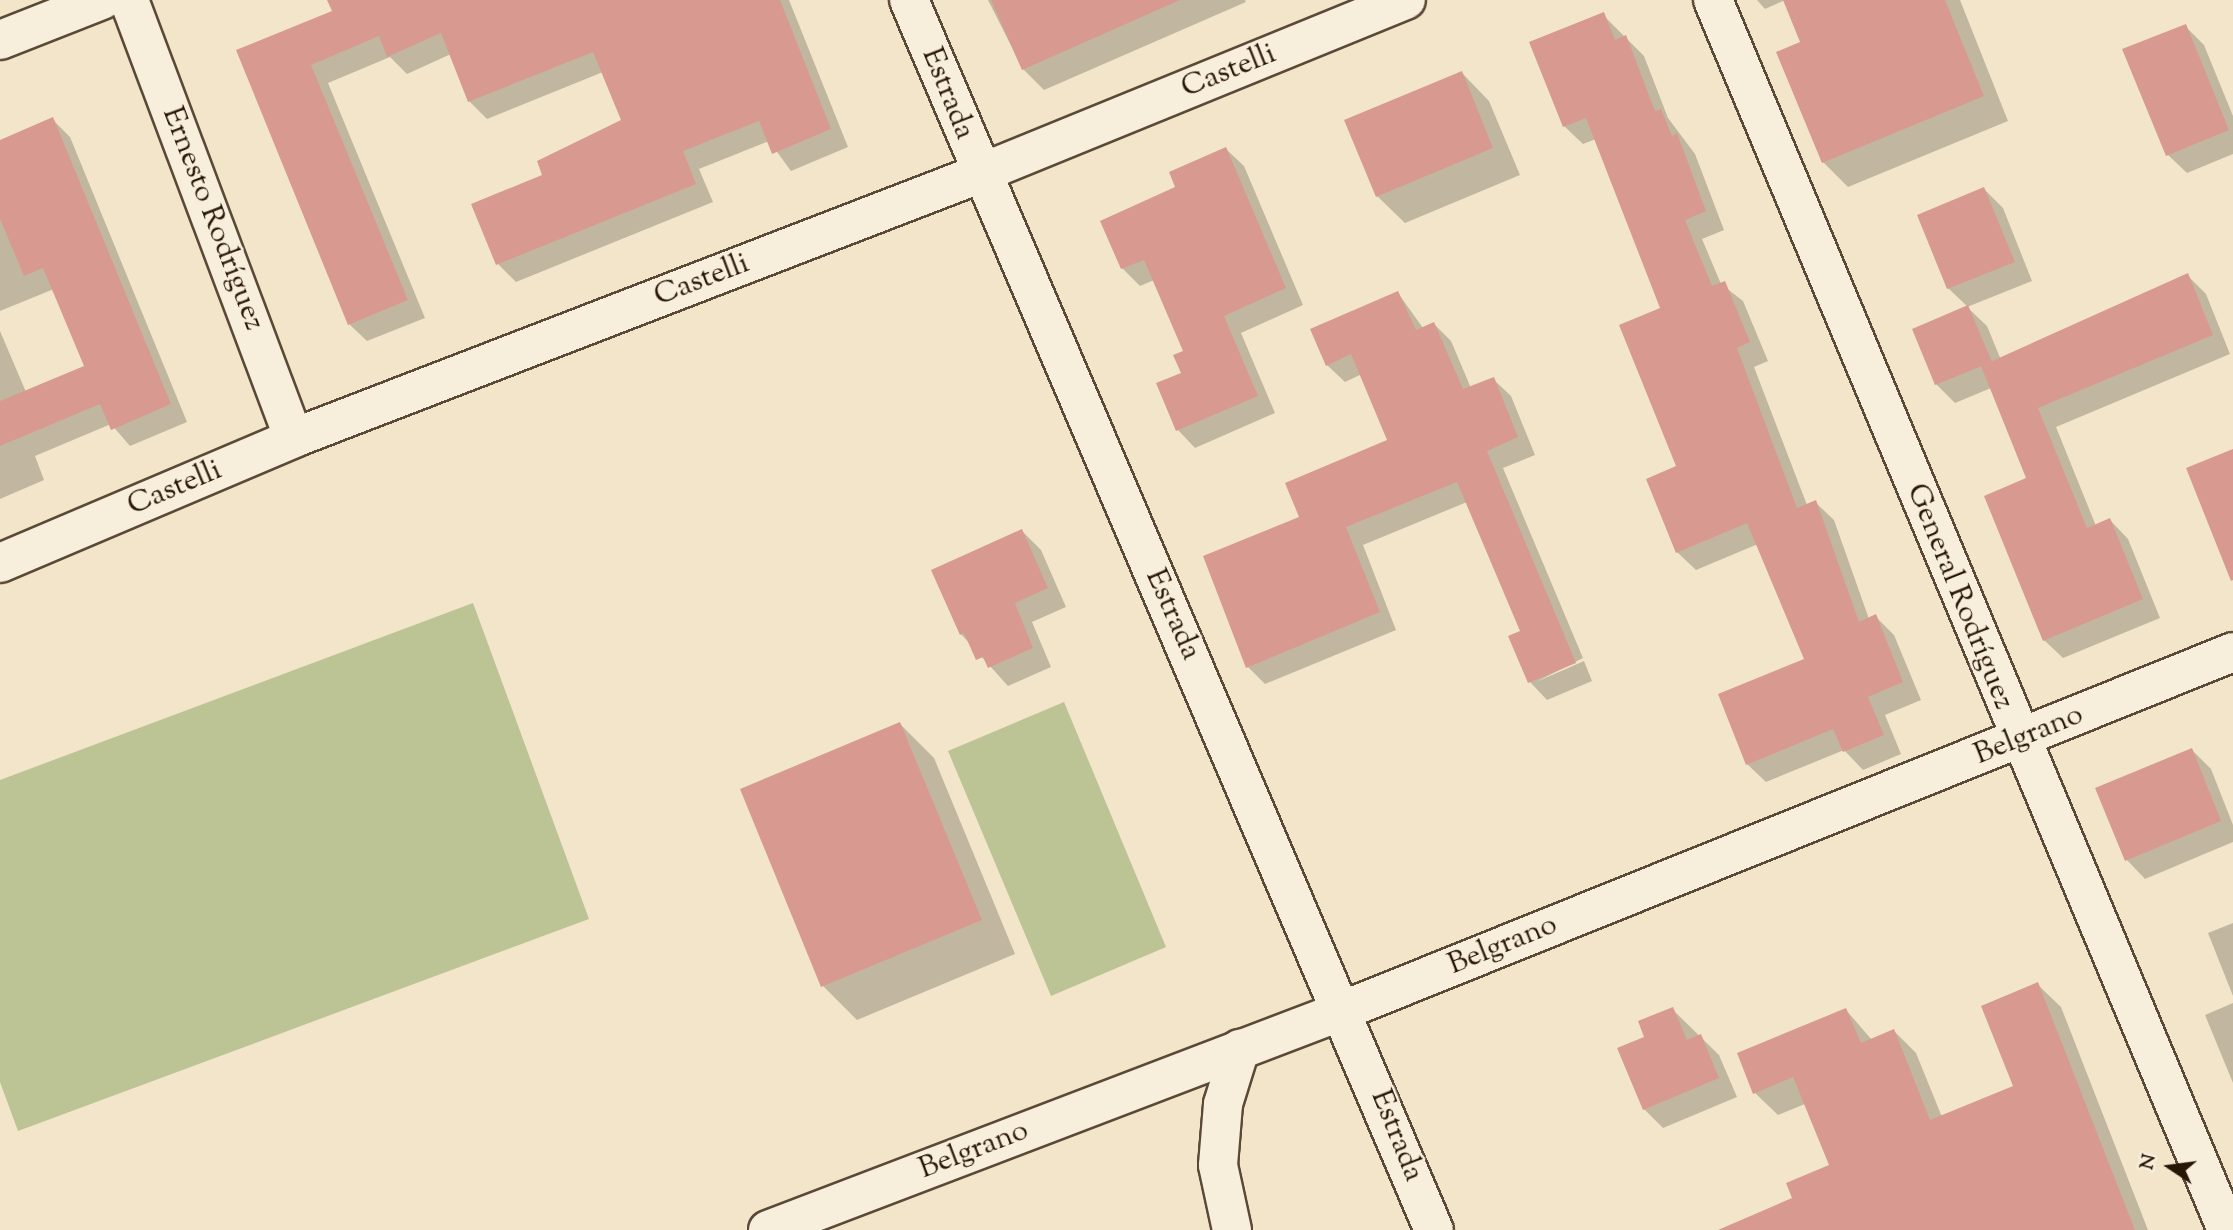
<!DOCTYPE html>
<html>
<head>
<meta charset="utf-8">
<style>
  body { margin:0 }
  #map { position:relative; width:2233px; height:1230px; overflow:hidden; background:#f2e5c9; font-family:"Sorts Mill Goudy",serif }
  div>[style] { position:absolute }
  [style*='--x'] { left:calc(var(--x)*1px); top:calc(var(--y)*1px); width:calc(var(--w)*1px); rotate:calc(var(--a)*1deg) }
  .green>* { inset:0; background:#bcc495 }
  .shadow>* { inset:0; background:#0003 }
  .building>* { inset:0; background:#d89a90 }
  .roads { filter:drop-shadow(2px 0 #5a4936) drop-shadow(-2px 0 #5a4936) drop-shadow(0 2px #5a4936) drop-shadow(0 -2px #5a4936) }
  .street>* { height:38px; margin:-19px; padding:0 19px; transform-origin:19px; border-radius:19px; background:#f7eedc }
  span { translate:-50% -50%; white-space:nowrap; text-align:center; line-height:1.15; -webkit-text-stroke:5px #f7eedc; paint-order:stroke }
  .street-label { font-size:30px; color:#271505 }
  .north { position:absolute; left:2135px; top:1132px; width:70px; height:70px; -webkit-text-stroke:5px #f7eedc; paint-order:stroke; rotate:283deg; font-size:19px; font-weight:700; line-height:28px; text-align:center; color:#271505 }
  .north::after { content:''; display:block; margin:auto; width:24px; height:32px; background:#271505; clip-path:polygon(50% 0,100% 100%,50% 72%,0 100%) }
</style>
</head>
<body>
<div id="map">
  <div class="green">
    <i style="clip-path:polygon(473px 603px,589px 919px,18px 1131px,0 1082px,0 780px)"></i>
    <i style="clip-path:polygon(1064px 702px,1166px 947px,1051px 996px,948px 751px)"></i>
  </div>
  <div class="shadow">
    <i style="clip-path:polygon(329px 0,789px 0,848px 147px,791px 171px,769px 141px,699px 169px,713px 202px,516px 282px,498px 264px,544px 176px,623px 121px,603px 72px,487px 119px,469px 101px,451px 54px,407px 74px,390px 57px,328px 83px,425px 318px,367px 341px,349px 324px,238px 51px,334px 12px)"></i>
    <i style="clip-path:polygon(988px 0,1245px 0,1246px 2px,1044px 90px,1023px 69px)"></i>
    <i style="clip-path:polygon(1757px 0,1960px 0,2008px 121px,1848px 187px,1823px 162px,1803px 43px,1785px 0,1765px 9px)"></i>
    <i style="clip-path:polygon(1603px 15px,1644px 56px,1668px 118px,1695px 154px,1724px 230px,1702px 239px,1721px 284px,1743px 301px,1768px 361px,1754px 367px,1807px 505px,1815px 502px,1834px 520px,1869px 619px,1876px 617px,1894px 635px,1921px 700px,1885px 715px,1901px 754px,1863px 770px,1844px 750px,1766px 782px,1747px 764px,1807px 660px,1758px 544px,1696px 570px,1677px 552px,1679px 466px,1662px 309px,1596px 139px,1583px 144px,1564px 126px)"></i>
    <i style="clip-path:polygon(2185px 26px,2204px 45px,2233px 116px,2233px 154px,2187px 173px,2168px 155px)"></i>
    <i style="clip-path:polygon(1462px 73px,1489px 101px,1520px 175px,1405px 223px,1377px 196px)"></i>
    <i style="clip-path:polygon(52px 119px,70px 137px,187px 422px,130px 446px,111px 424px,35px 456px,44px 480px,0 499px,0 331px,26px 392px,86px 366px,54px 289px,0 311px,0 141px)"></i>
    <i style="clip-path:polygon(1226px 149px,1244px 166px,1303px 305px,1241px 333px,1275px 413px,1195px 448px,1178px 430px,1185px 352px,1154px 280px,1140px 286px,1122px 268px,1178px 188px)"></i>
    <i style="clip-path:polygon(1984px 189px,2003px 208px,2032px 281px,1967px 307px,1987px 326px,2001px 360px,2187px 275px,2206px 294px,2230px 354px,2056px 427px,2096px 526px,2110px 520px,2128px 539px,2160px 618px,2063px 658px,2044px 640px,2028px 479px,1991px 388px,1955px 403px,1936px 384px,1968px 307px,1948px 288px)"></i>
    <i style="clip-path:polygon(1398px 293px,1423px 328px,1434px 324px,1451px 341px,1471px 388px,1493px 379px,1511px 396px,1535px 455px,1503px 468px,1583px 658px,1536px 682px,1584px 661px,1592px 681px,1547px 700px,1530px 682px,1510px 637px,1522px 632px,1467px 502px,1363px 545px,1396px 630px,1265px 684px,1248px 667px,1301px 517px,1389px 441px,1362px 374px,1345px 382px,1327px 365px)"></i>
    <i style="clip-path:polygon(1022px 531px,1041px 550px,1066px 607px,1032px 622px,1051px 667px,1008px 686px,961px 634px,933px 571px)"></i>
    <i style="clip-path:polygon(900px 724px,934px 758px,1015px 954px,857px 1020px,823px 986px)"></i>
    <i style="clip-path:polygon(2192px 750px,2211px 769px,2233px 825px,2233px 842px,2145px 879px,2127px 860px)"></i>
    <i style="clip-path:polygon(2233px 923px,2233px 996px,2208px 933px)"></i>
    <i style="clip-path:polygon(2038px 985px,2061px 1007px,2148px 1230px,1719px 1230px,1794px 1199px,1831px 1166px,1805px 1104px,1778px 1115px,1755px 1093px,1846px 1010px,1872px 1040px,1894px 1031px,1916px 1053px,1942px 1117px,2015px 1087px)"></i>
    <i style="clip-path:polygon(2233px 1003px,2233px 1083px,2205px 1015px)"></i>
    <i style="clip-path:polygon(1672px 1009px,1719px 1055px,1737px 1097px,1663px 1128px,1644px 1109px,1646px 1037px)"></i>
  </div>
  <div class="building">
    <i style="clip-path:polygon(327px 0,780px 0,831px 129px,772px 154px,759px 121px,683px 151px,696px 184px,496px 265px,471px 204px,542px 175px,537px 161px,621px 120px,593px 52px,468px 102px,441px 33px,387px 57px,379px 36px,311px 65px,408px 300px,348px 325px,236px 50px,332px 11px)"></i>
    <i style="clip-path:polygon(991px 0,1180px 0,1022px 70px)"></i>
    <i style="clip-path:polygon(1783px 0,1945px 0,1984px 96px,1822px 163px,1776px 52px,1800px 42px)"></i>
    <i style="clip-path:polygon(1604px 12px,1615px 40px,1626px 35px,1655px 111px,1661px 109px,1672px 136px,1677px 133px,1706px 211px,1685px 220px,1712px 286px,1725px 281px,1750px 342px,1737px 348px,1797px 508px,1816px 500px,1859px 622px,1876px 614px,1903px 682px,1868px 697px,1884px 735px,1843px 752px,1833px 729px,1746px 765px,1718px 694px,1804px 659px,1747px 523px,1676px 553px,1646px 479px,1676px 466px,1619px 325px,1660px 308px,1586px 118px,1563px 127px,1529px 42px)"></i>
    <i style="clip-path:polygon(2186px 24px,2229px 130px,2166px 156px,2122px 49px)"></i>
    <i style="clip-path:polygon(1462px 71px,1493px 148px,1376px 197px,1344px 120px)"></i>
    <i style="clip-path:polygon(53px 117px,171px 404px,111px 430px,100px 404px,0 446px,0 401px,84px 366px,43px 268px,24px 276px,0 219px,0 140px)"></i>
    <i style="clip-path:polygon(1226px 147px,1286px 288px,1224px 316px,1258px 396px,1176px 431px,1156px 383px,1181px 373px,1173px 355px,1183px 351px,1144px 260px,1121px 269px,1100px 221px,1175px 187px,1169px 172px)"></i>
    <i style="clip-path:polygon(1984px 187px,2015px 262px,1947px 289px,1917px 215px)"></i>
    <i style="clip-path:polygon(2188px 273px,2213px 335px,2038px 408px,2087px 528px,2110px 518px,2143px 599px,2043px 641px,1984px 496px,2026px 478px,1981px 366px)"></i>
    <i style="clip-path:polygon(1398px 291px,1416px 330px,1434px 322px,1463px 389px,1494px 377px,1518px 437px,1487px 451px,1576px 663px,1528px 683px,1508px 636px,1520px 631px,1457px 482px,1346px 527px,1380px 612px,1246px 668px,1203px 556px,1299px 517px,1285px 483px,1387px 440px,1351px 354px,1326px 366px,1310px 329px)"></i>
    <i style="clip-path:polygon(1968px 305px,1992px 362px,1935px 385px,1912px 329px)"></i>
    <i style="clip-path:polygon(2233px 449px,2233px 580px,2231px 581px,2186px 468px)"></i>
    <i style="clip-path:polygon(1022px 529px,1048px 588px,1015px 603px,1033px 648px,988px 668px,983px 657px,976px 660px,964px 633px,960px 635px,931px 570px)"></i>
    <i style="clip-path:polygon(900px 722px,982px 920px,821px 987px,740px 789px)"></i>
    <i style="clip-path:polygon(2192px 748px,2221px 821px,2125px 861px,2095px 788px)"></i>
    <i style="clip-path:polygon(2038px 982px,2135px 1230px,1718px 1230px,1792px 1198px,1786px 1183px,1829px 1165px,1793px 1077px,1753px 1094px,1737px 1053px,1846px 1008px,1861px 1043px,1894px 1029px,1930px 1120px,2013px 1086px,1981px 1006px)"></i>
    <i style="clip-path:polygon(1673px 1007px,1687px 1040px,1701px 1034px,1719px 1078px,1643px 1110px,1617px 1048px,1644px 1037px,1638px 1021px)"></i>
  </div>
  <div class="roads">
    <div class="street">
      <i style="--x:129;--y:0;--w:468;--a:69.4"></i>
      <i style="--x:909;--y:0;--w:1337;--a:66.89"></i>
      <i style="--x:1713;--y:0;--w:1333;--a:67.32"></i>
      <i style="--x:0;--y:40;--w:110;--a:-21.4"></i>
      <i style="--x:0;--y:563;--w:319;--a:-23"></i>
      <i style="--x:294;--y:438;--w:734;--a:-21.08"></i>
      <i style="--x:979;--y:174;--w:461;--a:-22.2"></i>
      <i style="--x:768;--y:1230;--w:617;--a:-20.9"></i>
      <i style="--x:1344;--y:1010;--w:958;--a:-21.93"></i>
      <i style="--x:1232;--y:1230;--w:66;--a:-102.2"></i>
      <i style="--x:1218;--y:1165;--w:61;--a:-85.3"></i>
      <i style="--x:1223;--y:1104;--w:58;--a:-72.8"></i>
    </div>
  </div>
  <div class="street-label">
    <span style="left:1229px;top:72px;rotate:-22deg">Castelli</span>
    <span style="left:947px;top:94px;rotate:68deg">Estrada</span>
    <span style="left:212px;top:219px;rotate:69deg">Ernesto Rodríguez</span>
    <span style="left:702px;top:281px;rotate:-21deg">Castelli</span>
    <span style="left:175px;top:489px;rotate:-23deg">Castelli</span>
    <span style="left:1959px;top:597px;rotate:68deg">General Rodríguez</span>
    <span style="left:1172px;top:615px;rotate:66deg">Estrada</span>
    <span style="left:2029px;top:736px;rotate:-22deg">Belgrano</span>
    <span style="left:1503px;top:946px;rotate:-22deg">Belgrano</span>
    <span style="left:1396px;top:1136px;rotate:68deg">Estrada</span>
    <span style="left:974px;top:1151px;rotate:-21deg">Belgrano</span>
  </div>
  <div class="north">N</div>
</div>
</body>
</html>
